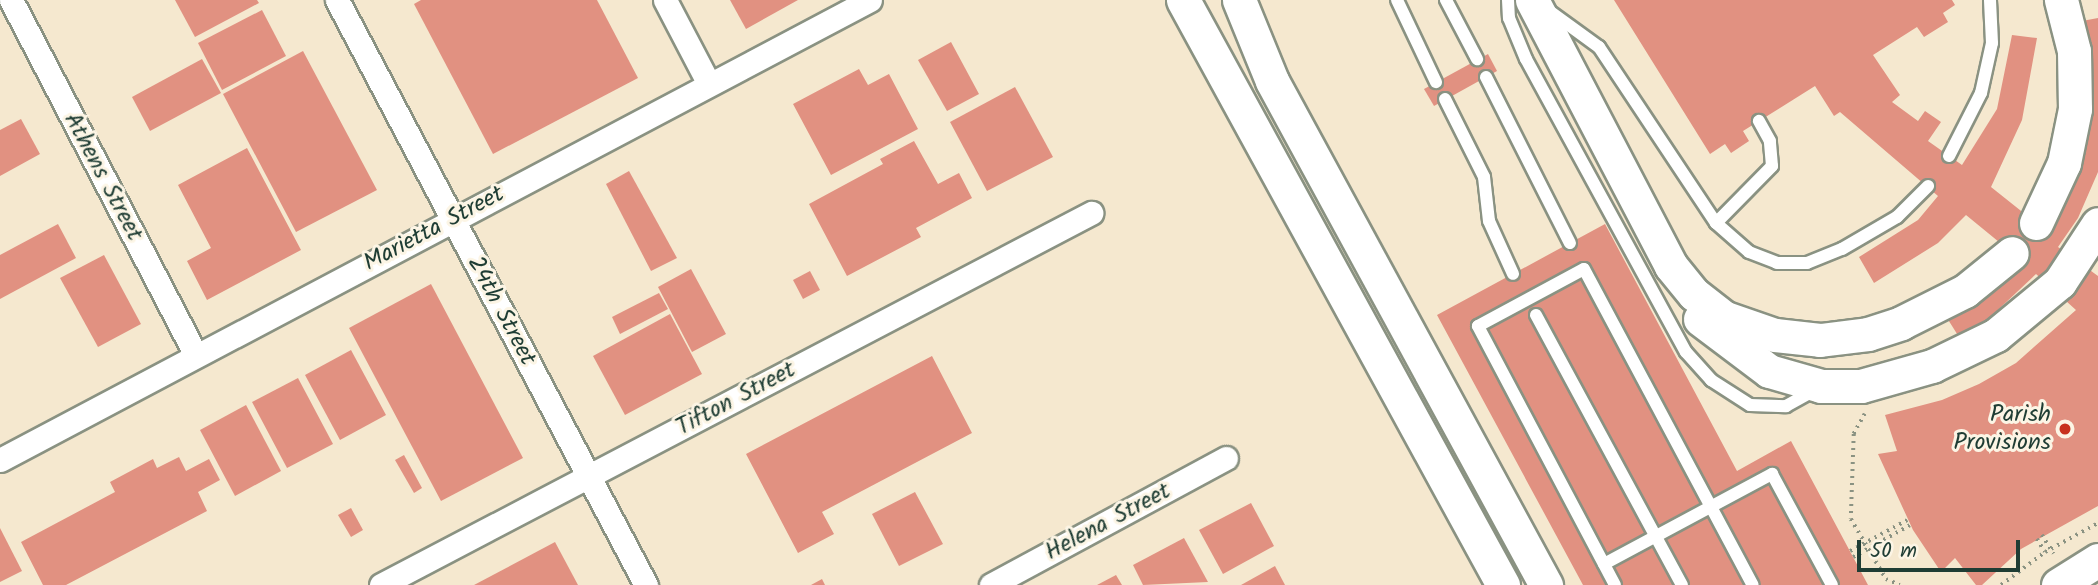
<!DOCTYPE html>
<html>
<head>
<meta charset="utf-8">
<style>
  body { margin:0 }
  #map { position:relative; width:2098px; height:585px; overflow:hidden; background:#f5e8cf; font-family:Kalam,sans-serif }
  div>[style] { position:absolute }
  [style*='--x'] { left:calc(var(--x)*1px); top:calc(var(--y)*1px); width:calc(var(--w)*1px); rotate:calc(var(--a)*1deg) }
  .building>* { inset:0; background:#e19181 }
  .path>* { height:3.5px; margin-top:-1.75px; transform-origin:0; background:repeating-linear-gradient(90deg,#8a9282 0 2px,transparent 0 7px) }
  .roads { filter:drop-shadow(2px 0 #8a9282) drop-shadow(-2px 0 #8a9282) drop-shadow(0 2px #8a9282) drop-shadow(0 -2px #8a9282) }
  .service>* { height:12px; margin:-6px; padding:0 6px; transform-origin:6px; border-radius:6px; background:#fff }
  .minor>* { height:23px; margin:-11.5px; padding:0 11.5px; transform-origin:11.5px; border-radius:11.5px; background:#fff }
  .secondary>* { height:33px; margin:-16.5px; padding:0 16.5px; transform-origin:16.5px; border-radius:16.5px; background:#fff }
  .path-bridge>* { height:3.5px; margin-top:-1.75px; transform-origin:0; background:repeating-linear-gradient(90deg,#8a9282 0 2px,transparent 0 7px) }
  .bridges { filter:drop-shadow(2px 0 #8a9282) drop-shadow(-2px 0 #8a9282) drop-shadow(0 2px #8a9282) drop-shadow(0 -2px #8a9282) }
  .secondary-bridge>* { height:33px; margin:-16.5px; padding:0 16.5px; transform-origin:16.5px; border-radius:16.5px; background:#fff }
  .dots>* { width:19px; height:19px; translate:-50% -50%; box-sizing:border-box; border:4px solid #fcf5e5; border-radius:50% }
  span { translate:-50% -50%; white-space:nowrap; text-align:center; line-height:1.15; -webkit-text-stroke:6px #fcf5e5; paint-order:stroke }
  .street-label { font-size:24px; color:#1f3d34 }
  .poi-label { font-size:24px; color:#1f3d34 }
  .right { translate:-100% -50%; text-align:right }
  .scale { position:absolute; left:1857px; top:540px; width:163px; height:32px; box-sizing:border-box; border:4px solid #1f3d34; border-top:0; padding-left:9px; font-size:21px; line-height:24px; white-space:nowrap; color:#1f3d34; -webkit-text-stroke:5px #fcf5e5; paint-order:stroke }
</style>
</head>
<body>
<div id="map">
  <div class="building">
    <i style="clip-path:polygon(175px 0,257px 0,259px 3px,195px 37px)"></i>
    <i style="clip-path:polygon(421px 0,597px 0,638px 78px,493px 154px,414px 4px)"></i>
    <i style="clip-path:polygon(730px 0,798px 0,746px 29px)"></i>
    <i style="clip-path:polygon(1614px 0,1952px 0,1955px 5px,1943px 13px,1948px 22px,1924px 37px,1917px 27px,1873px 55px,1900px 95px,1892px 102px,1918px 121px,1925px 111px,1941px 122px,1928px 141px,1962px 165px,1997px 109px,2012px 35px,2037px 38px,2022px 120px,1991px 187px,2045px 230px,2082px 21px,2098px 18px,2098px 172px,2078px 218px,2058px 247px,2098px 276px,2098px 506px,2021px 549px,1982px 585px,1976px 585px,1955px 558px,1941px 572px,1913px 530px,1878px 454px,1897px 451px,1885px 415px,1942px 400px,1979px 384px,2016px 363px,2076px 310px,2036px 274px,1984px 323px,1959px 337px,1947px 318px,2021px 260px,1966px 215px,1938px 243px,1874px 283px,1859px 257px,1918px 220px,1938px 196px,1840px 112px,1834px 116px,1815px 86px,1743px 131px,1749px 141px,1731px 153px,1725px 144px,1710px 154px)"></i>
    <i style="clip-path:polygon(262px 10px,286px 56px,222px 90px,198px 43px)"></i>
    <i style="clip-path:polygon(951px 42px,979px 94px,947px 111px,918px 60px)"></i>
    <i style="clip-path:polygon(303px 51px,377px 190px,296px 232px,223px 94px)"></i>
    <i style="clip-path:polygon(1488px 54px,1497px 71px,1434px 106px,1424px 89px)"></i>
    <i style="clip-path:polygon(202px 59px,221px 93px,150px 131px,132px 97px)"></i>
    <i style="clip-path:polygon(859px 69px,868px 85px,889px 74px,918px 129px,831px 175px,793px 104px)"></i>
    <i style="clip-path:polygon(1015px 87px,1053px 157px,987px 191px,950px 122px)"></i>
    <i style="clip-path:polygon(21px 119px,40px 154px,0 176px,0 130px)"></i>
    <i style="clip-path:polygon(914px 141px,938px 184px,959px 173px,972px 198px,916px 228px,921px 237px,847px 276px,809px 204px,883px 164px,880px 159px)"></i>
    <i style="clip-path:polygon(247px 148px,301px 250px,207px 300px,187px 261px,211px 248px,178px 185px)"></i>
    <i style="clip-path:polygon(629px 171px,677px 258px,651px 271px,606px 184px)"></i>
    <i style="clip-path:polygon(58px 224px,76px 258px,0 299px,0 255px)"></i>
    <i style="clip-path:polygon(1605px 224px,1737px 471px,1791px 441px,1868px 585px,1583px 585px,1437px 315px)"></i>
    <i style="clip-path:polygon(104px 255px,141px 324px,98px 347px,60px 278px)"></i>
    <i style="clip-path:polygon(691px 269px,726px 334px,692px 352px,658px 287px)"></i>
    <i style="clip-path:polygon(810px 271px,820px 290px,803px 299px,793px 280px)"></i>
    <i style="clip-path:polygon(431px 284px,523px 458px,441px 501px,349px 328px)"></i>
    <i style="clip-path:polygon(659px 293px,668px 309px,620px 334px,612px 317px)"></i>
    <i style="clip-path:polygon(670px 314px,702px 374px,625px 415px,593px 356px)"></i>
    <i style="clip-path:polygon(351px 350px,386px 415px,340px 440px,305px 375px)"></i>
    <i style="clip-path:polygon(932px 356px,972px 433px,822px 512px,834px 534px,798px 553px,746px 454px)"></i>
    <i style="clip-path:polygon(298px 378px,333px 444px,287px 468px,252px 402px)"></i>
    <i style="clip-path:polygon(246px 405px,281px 471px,235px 496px,200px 430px)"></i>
    <i style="clip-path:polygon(404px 455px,422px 488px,414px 493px,395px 460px)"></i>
    <i style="clip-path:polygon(179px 457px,186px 471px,209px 459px,220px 480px,198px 492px,207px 511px,66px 585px,43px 585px,21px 542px,115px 492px,110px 482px,153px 459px,157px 468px)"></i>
    <i style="clip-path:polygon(915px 492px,943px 544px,899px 566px,872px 514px)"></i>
    <i style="clip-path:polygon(1251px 503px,1274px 546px,1223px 574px,1199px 530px)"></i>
    <i style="clip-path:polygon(351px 508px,363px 530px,351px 537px,338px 515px)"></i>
    <i style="clip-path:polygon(0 528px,22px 571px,0 582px)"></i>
    <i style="clip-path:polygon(1184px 538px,1208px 582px,1143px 585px,1133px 565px)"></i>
    <i style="clip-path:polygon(555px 542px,578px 585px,474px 585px)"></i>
    <i style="clip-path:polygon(1275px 566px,1285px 585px,1241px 585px)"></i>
    <i style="clip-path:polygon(1116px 575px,1122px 585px,1097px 585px)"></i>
    <i style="clip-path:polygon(822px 579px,825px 585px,811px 585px)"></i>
  </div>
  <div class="path">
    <i style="--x:1865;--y:414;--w:23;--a:119"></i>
    <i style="--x:1854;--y:434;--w:85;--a:92"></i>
    <i style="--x:1851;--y:519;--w:69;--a:59.7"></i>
    <i style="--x:1886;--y:579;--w:15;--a:23"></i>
    <i style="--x:2037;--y:539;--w:15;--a:58"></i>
    <i style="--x:1853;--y:557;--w:65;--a:-29.3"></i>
    <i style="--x:2001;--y:585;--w:55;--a:-36.9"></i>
    <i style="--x:2045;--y:552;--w:60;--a:-28.7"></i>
  </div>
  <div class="roads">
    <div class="service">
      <i style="--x:1397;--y:0;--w:91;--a:64.6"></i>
      <i style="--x:1446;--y:0;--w:67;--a:62.3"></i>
      <i style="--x:1508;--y:0;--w:18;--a:87"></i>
      <i style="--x:1509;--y:18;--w:44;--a:67.5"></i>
      <i style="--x:1526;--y:59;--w:334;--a:61.4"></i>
      <i style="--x:1686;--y:352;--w:38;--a:48"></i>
      <i style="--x:1711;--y:380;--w:46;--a:32.7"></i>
      <i style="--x:1750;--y:405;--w:36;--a:2"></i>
      <i style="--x:1786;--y:406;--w:33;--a:-29"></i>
      <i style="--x:1548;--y:10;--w:63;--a:36"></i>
      <i style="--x:1599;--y:47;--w:211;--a:56.4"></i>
      <i style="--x:1716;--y:223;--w:44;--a:41.3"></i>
      <i style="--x:1749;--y:252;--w:30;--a:21"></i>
      <i style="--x:1777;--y:263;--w:30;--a:0"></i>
      <i style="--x:1807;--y:263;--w:38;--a:-22"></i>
      <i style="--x:1842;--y:249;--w:64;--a:-30.2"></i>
      <i style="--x:1897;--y:217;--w:44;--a:-45"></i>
      <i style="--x:1486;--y:77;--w:186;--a:63.2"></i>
      <i style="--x:1445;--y:99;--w:87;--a:63.4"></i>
      <i style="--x:1484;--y:177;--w:44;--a:83.5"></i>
      <i style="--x:1489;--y:221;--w:58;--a:65.6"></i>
      <i style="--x:1949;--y:156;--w:71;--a:-63.1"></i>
      <i style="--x:1981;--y:93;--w:51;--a:-77.6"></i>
      <i style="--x:1992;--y:43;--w:43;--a:-92.7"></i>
      <i style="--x:1716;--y:223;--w:80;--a:-45.5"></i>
      <i style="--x:1772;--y:166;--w:25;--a:-95"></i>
      <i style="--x:1770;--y:141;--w:23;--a:-119"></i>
      <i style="--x:1536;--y:315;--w:307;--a:61.6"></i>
      <i style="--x:1604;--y:564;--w:191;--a:-28.2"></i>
      <i style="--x:1772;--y:474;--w:126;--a:61.6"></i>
      <i style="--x:1615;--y:585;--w:293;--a:-117.9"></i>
      <i style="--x:1478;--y:326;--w:120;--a:-28.3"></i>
      <i style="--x:1584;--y:269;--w:358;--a:61.9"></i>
    </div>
    <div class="minor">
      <i style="--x:11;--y:0;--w:400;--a:62.5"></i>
      <i style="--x:337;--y:0;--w:662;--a:62.16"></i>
      <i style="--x:665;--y:0;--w:95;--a:62.4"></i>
      <i style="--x:0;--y:460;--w:984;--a:-27.87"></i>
      <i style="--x:381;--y:585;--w:802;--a:-27.65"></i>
      <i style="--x:991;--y:585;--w:267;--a:-28.4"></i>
    </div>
    <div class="secondary">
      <i style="--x:1183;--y:0;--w:667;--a:61.32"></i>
      <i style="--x:1239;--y:0;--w:87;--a:67.8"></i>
      <i style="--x:1272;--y:81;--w:574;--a:61.47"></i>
      <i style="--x:1532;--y:0;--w:300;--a:62.4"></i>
      <i style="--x:1671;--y:266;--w:36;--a:51"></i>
      <i style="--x:1694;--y:294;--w:37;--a:38"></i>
      <i style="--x:1723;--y:317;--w:55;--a:19.1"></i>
      <i style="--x:1775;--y:335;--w:45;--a:6.3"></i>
      <i style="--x:1820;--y:340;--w:48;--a:-7.1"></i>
      <i style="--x:1868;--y:334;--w:35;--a:-18"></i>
      <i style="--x:1901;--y:323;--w:72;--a:-26.6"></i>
      <i style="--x:1965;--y:291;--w:60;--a:-39"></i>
      <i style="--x:2036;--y:223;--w:66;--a:-65"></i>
      <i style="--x:2064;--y:163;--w:55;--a:-78.5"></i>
      <i style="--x:2075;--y:109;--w:58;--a:-91"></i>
      <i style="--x:2074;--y:51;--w:53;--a:-104.3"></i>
      <i style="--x:1700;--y:319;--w:86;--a:37"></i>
      <i style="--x:1769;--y:371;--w:54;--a:16.1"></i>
      <i style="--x:1821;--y:386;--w:40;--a:0"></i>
      <i style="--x:1861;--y:386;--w:74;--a:-15.7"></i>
      <i style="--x:1932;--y:366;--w:71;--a:-25.8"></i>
      <i style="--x:1996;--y:335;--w:83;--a:-39.6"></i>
      <i style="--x:2060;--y:282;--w:69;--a:-56.8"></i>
    </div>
  </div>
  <div class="path-bridge">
    <i style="--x:2042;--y:535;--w:22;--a:58"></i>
    <i style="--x:1850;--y:551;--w:65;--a:-28.5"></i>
  </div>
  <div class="bridges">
    <div class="secondary-bridge">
      <i style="--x:2058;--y:585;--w:47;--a:-32"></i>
    </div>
  </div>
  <div class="dots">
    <i style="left:2065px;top:429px;background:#c8321e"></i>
  </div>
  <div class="street-label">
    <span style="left:103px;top:177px;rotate:62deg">Athens Street</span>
    <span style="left:434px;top:229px;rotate:-28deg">Marietta Street</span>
    <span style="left:501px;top:311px;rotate:62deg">24th Street</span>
    <span style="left:736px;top:399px;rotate:-28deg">Tifton Street</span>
    <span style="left:1108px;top:522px;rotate:-28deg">Helena Street</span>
  </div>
  <div class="poi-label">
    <span class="right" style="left:2051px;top:429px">Parish<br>Provisions</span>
  </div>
  <div class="scale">50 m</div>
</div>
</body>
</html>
